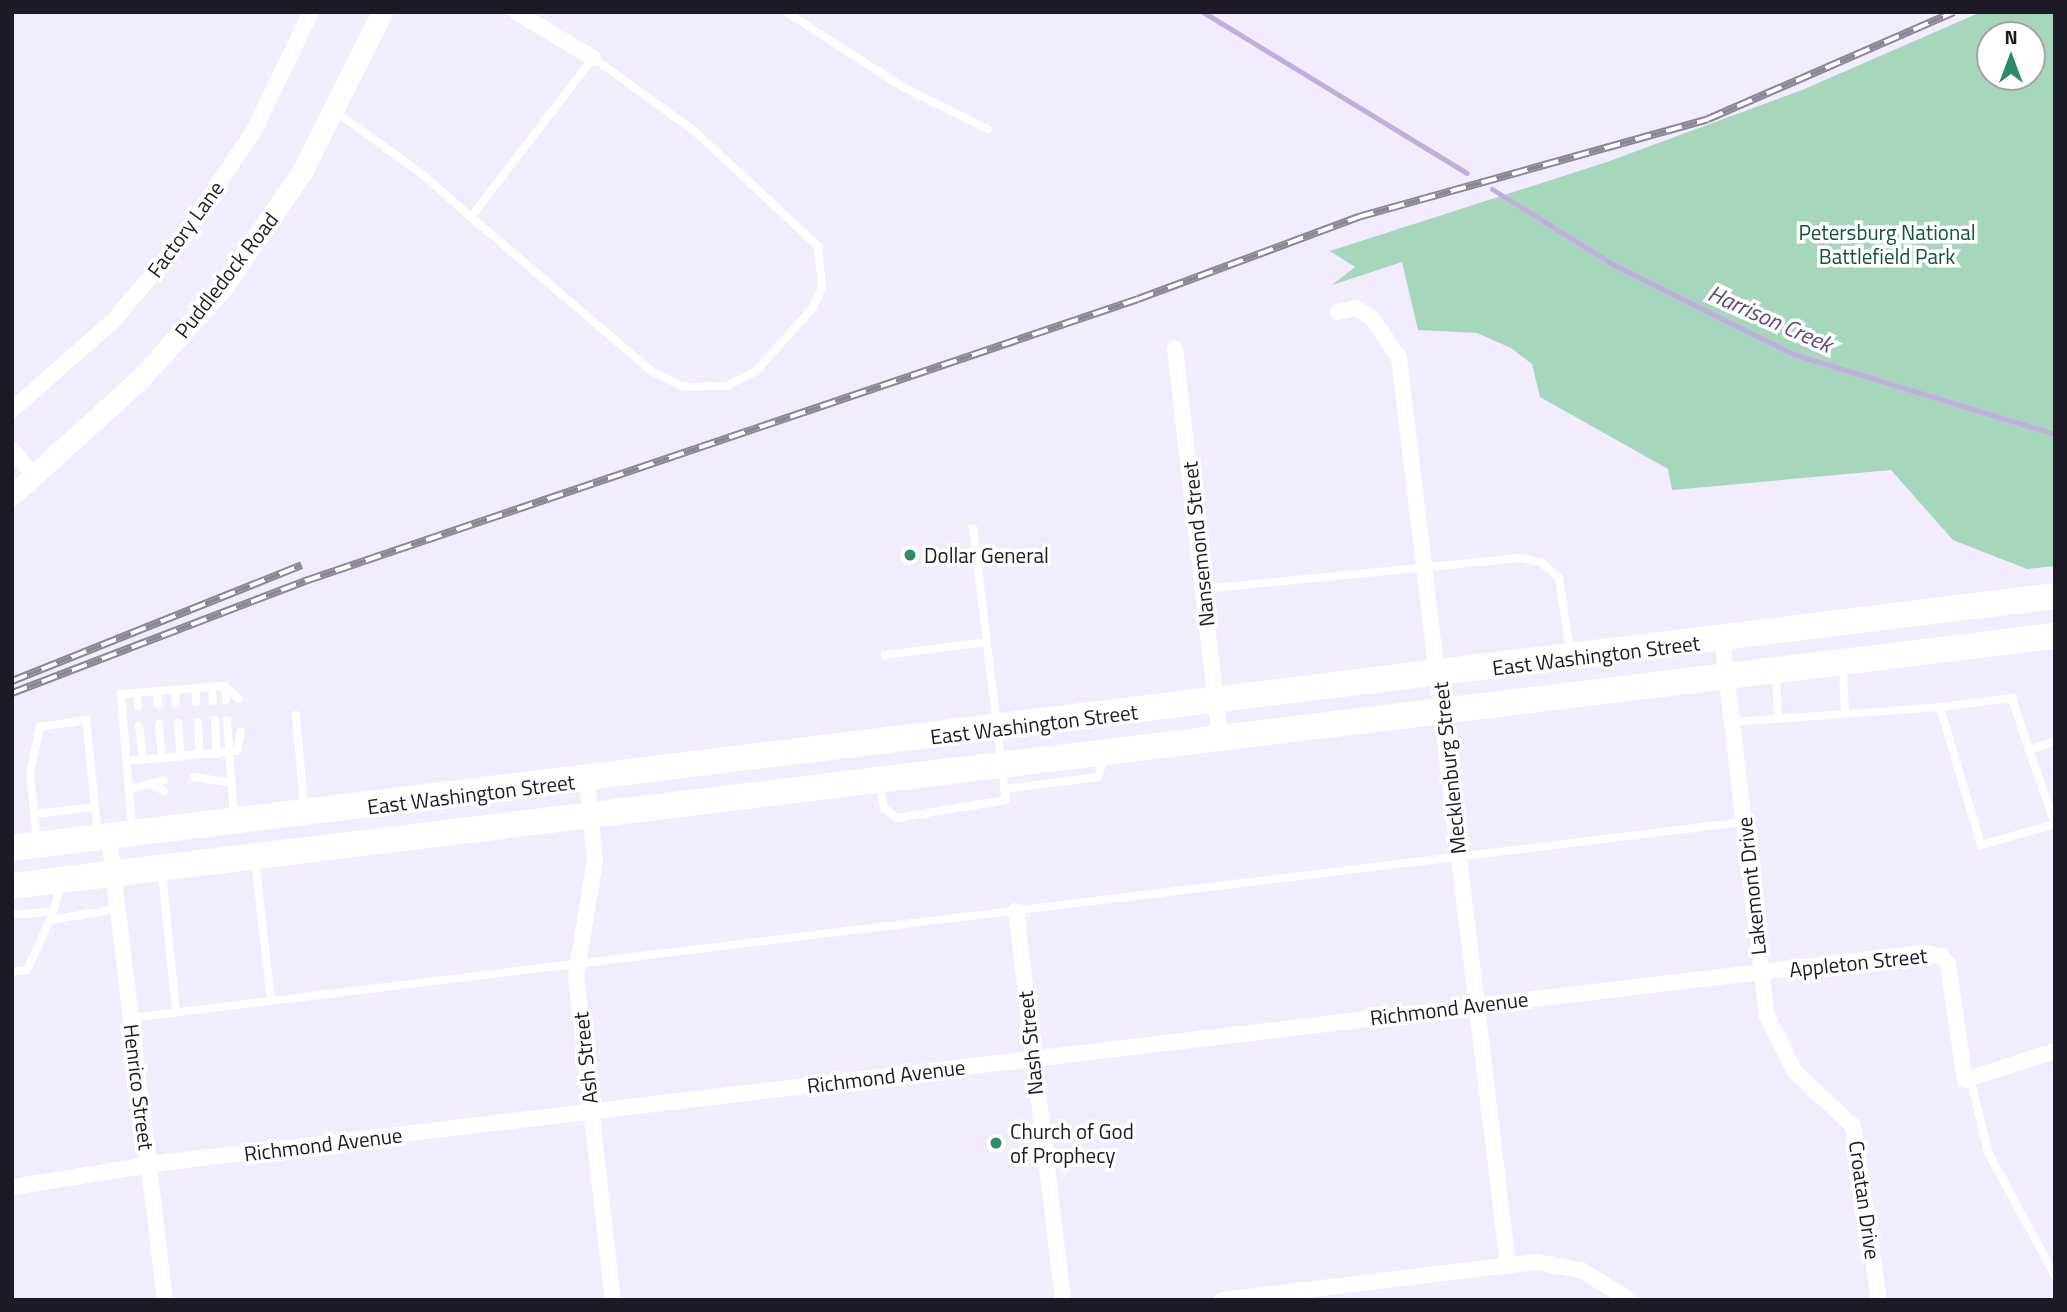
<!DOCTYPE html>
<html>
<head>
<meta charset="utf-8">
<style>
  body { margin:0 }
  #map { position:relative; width:2067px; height:1312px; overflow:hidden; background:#f3ebfe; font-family:"Titillium Web",sans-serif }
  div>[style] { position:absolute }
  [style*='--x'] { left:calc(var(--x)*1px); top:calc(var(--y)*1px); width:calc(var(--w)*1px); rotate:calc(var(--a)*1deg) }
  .green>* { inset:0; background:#a6d7bd }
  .stream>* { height:5px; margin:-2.5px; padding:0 2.5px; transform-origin:2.5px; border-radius:2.5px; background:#c2aedd }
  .service>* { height:8px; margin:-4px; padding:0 4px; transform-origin:4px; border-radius:4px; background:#fff }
  .minor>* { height:16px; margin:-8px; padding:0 8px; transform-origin:8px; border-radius:8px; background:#fff }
  .secondary>* { height:21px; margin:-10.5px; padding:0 10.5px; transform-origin:10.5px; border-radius:10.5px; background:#fff }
  .trunk>* { height:26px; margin:-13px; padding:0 13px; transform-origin:13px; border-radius:13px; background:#fff }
  .rail>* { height:8px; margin-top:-4px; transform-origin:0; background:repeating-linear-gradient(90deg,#fff 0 16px,#8c8696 0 32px); box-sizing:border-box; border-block:2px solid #8c8696 }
  .dots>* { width:19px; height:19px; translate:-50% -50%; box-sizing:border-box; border:4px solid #fff; border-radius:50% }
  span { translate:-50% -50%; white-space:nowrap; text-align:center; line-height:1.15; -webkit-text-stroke:7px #fff; paint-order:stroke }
  .street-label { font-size:21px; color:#1e1a25 }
  .park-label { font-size:21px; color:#0f5339 }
  .poi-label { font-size:21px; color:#1e1a25 }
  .left { translate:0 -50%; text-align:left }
  .water-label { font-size:23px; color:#634683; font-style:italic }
  .frame { position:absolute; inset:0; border:14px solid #1e1a25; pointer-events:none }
  .north { position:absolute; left:1976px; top:21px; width:70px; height:70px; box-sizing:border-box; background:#fff; border:2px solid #a5a3a8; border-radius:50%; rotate:0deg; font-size:19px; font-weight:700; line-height:28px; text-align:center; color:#1e1a25 }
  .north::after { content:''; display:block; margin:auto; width:24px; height:32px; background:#2d8c65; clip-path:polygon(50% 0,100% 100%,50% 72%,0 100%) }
</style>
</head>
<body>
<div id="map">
  <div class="green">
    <i style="clip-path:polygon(evenodd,1981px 12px,2055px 12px,2055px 566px,2027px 569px,1953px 540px,1891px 470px,1672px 490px,1668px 469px,1540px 397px,1532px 364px,1511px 348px,1477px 333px,1418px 330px,1402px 262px,1332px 285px,1355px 267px,1330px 251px,1607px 162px,1802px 90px,1981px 12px,1990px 35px,2032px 35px,2032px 77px,1990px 77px,1990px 35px)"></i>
  </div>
  <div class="stream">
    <i style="--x:1203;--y:12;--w:309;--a:31.4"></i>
    <i style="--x:1492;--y:189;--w:144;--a:31.9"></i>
    <i style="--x:1614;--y:265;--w:200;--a:26.4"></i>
    <i style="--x:1793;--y:354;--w:274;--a:17"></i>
  </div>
  <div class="service">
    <i style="--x:786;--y:12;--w:139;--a:32.7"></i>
    <i style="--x:903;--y:87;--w:95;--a:26.3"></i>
    <i style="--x:336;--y:112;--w:106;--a:35.8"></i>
    <i style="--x:422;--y:174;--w:65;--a:41.3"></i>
    <i style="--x:471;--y:217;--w:237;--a:40.5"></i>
    <i style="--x:651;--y:371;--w:37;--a:26"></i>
    <i style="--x:684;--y:387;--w:43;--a:-1.3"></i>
    <i style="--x:727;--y:386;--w:33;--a:-27"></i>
    <i style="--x:756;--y:371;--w:85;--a:-47.9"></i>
    <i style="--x:813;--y:308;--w:22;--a:-66"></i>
    <i style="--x:822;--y:288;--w:42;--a:-95.4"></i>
    <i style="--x:818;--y:246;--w:171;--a:-137.1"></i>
    <i style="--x:693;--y:130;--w:123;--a:-144.2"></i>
    <i style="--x:593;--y:58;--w:200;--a:127.5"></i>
    <i style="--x:1203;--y:589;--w:318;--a:-5.6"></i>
    <i style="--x:1519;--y:558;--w:22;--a:10"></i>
    <i style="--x:1541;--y:562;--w:24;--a:42"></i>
    <i style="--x:1559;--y:578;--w:74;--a:81.4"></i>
    <i style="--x:885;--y:655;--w:103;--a:-7.3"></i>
    <i style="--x:1843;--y:668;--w:46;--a:87.5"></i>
    <i style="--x:1776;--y:672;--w:46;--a:87.5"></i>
    <i style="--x:225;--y:686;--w:19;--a:43"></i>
    <i style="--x:212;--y:687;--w:14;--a:86"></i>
    <i style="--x:196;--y:688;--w:14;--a:90"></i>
    <i style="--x:175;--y:690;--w:13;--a:86"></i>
    <i style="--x:157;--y:691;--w:14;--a:86"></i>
    <i style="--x:137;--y:693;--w:13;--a:86"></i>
    <i style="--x:1940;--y:707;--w:73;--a:-7.1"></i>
    <i style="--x:2012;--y:698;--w:55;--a:71.9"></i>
    <i style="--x:2029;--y:750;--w:28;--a:-19"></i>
    <i style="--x:296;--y:715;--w:92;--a:85"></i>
    <i style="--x:215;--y:720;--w:34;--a:87"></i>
    <i style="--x:227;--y:720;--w:98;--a:85.9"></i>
    <i style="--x:198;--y:722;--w:33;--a:87"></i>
    <i style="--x:1733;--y:722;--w:208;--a:-4.1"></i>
    <i style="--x:1940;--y:707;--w:144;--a:73.5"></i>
    <i style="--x:1981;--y:845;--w:77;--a:-15.8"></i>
    <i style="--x:178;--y:723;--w:34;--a:85"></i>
    <i style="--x:159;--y:724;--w:34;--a:85"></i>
    <i style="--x:139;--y:726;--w:34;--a:83"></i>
    <i style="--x:2029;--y:750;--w:78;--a:70.6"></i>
    <i style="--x:127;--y:761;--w:110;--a:-5.2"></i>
    <i style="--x:237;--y:751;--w:20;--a:-79"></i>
    <i style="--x:194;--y:777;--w:37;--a:9"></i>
    <i style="--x:879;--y:784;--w:25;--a:78"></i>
    <i style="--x:884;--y:808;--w:16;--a:38"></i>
    <i style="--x:897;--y:818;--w:110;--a:-9.4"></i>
    <i style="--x:1006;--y:800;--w:274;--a:-96.9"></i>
    <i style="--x:154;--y:786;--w:11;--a:27"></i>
    <i style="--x:129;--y:789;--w:36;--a:-14"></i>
    <i style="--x:1004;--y:789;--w:95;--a:-7.3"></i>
    <i style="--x:1098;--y:777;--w:22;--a:-72"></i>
    <i style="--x:34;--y:814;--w:62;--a:-6.4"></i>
    <i style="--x:132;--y:828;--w:134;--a:-94.7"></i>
    <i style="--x:121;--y:694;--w:104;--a:-4.4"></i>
    <i style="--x:225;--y:686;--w:14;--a:86"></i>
    <i style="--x:37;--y:842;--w:69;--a:-95.8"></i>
    <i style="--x:30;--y:773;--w:47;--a:-77.7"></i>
    <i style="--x:40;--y:727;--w:47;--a:-8.7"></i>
    <i style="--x:86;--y:720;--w:115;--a:84"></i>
    <i style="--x:255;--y:860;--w:141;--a:83.5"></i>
    <i style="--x:162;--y:873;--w:140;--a:84.2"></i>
    <i style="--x:53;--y:911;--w:28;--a:-72"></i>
    <i style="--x:12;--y:915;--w:41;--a:-5.6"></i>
    <i style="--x:53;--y:911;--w:9;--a:108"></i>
    <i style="--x:12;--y:972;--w:15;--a:-8"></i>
    <i style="--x:27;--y:970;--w:55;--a:-65.3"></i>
    <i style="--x:50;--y:920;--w:68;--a:-9.3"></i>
    <i style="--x:130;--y:1018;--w:1626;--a:-6.92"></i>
    <i style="--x:1971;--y:1082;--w:72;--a:76.3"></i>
    <i style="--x:1988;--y:1152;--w:141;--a:61.6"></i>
  </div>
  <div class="minor">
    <i style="--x:516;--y:12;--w:90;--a:30.9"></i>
    <i style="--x:1338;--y:312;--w:18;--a:-13"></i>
    <i style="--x:1356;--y:308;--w:19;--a:32"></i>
    <i style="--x:1372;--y:318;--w:48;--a:56"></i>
    <i style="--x:1399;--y:358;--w:914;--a:83.15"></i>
    <i style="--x:1175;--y:349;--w:394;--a:83.4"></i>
    <i style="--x:12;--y:410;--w:135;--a:-41.4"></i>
    <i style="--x:113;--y:321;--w:101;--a:-49.8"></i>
    <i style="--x:178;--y:244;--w:135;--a:-56.2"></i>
    <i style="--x:253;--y:132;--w:133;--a:-64.2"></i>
    <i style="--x:12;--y:449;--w:35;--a:51"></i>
    <i style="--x:1722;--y:639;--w:380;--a:83.2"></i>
    <i style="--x:1767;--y:1016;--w:63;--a:63.4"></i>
    <i style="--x:1795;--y:1072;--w:79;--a:43"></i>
    <i style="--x:1853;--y:1126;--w:176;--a:81.5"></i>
    <i style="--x:587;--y:780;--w:81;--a:84.4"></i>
    <i style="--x:595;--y:861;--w:117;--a:99.4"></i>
    <i style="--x:576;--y:976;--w:326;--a:83.5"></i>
    <i style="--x:109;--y:837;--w:466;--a:83.1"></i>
    <i style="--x:1016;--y:911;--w:392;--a:83.1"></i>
    <i style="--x:12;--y:1187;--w:158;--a:-9.1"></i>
    <i style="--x:168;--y:1162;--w:1765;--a:-6.8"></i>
    <i style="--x:1921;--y:953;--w:20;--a:9"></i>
    <i style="--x:1941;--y:956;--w:11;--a:49"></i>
    <i style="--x:1948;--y:964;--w:117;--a:81.7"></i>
    <i style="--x:1965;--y:1080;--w:95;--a:-17.9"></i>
    <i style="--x:1222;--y:1300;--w:315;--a:-6.9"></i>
    <i style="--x:1535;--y:1262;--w:47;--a:9.9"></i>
    <i style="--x:1581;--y:1270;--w:57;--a:31.5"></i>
  </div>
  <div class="secondary">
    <i style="--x:12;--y:495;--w:174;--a:-42.2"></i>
    <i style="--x:141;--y:378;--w:121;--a:-48"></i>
    <i style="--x:222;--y:288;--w:143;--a:-55.5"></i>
    <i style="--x:303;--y:170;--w:177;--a:-63.4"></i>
  </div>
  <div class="trunk">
    <i style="--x:12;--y:848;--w:2058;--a:-7.03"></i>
    <i style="--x:12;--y:886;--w:2058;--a:-6.98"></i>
  </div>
  <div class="rail">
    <i style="--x:12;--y:681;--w:312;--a:-21.8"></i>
    <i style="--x:12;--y:693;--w:314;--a:-20.9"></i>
    <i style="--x:305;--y:581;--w:879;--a:-18.7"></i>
    <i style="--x:1138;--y:299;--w:235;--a:-20.4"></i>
    <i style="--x:1358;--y:217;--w:363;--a:-15.6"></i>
    <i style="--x:1708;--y:119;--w:268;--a:-23.5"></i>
  </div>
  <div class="dots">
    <i style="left:910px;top:555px;background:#2d8c65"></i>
    <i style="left:996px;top:1143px;background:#2d8c65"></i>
  </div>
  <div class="street-label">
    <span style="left:185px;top:229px;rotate:-54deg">Factory Lane</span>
    <span style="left:226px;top:275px;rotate:-52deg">Puddledock Road</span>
    <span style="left:1198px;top:544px;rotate:-96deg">Nansemond Street</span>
    <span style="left:1596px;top:655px;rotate:-7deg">East Washington Street</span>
    <span style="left:1034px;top:724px;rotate:-7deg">East Washington Street</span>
    <span style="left:1449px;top:768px;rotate:-96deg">Mecklenburg Street</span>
    <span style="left:471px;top:794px;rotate:-7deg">East Washington Street</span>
    <span style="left:1751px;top:886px;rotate:-96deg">Lakemont Drive</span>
    <span style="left:1858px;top:962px;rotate:-6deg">Appleton Street</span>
    <span style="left:1449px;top:1008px;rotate:-7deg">Richmond Avenue</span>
    <span style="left:1030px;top:1043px;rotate:-96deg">Nash Street</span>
    <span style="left:585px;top:1058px;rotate:-96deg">Ash Street</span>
    <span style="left:886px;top:1076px;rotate:-7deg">Richmond Avenue</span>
    <span style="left:139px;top:1087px;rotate:83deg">Henrico Street</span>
    <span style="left:323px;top:1144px;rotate:-7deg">Richmond Avenue</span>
    <span style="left:1865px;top:1200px;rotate:82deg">Croatan Drive</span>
  </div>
  <div class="park-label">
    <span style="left:1887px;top:244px">Petersburg National<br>Battlefield Park</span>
  </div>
  <div class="poi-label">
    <span class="left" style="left:924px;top:555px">Dollar General</span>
    <span class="left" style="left:1010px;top:1143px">Church of God<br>of Prophecy</span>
  </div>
  <div class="water-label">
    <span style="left:1770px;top:319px;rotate:24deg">Harrison Creek</span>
  </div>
  <div class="frame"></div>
  <div class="north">N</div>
</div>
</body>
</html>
